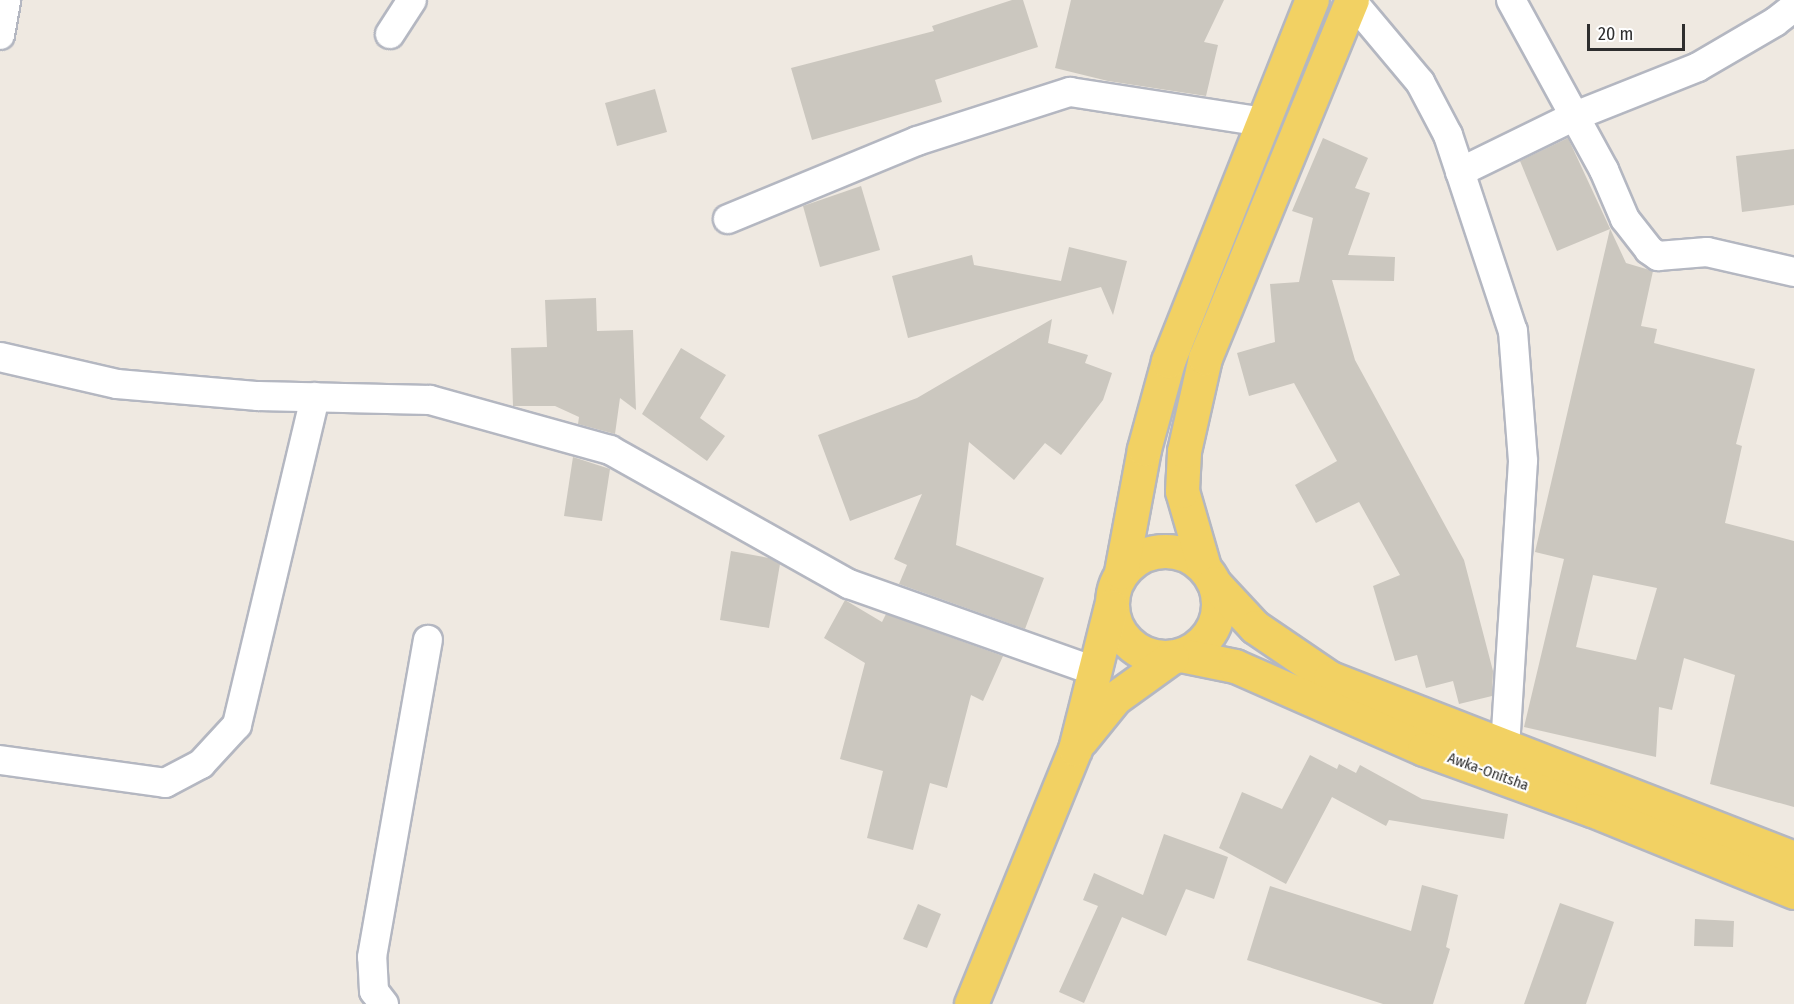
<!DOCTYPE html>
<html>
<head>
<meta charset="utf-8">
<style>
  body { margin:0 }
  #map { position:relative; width:1794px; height:1004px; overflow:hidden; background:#efe9e1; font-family:"Fira Sans Condensed",sans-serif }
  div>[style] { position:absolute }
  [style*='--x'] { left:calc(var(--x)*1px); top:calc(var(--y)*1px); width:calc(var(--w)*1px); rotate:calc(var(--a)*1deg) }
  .building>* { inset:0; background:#cbc7bf }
  .roads { filter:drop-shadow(2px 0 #b4b7c1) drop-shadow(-2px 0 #b4b7c1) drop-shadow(0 2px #b4b7c1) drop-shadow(0 -2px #b4b7c1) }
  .minor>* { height:28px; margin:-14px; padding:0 14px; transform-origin:14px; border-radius:14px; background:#fff }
  .primary>* { height:33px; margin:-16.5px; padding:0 16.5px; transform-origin:16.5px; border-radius:16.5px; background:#f2d163 }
  .primary>.ring { margin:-16.5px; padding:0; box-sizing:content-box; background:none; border:33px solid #f2d163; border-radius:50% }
  span { translate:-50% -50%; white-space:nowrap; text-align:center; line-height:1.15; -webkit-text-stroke:4.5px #fff; paint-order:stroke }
  .street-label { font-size:15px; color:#2e2e2e }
  .scale { position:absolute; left:1587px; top:24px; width:98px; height:27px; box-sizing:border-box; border:3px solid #2e2e2e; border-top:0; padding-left:8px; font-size:18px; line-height:21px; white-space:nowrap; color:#2e2e2e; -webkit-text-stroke:4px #fff; paint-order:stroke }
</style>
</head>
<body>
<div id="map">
  <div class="building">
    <i style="clip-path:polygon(1012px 0,1023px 0,1038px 47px,935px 80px,942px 102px,812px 140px,791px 68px,934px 31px,932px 26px)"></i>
    <i style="clip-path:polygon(1071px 0,1224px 0,1204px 42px,1218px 45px,1206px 96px,1108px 81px,1055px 68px)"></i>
    <i style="clip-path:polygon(655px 89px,667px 132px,617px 146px,605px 103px)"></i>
    <i style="clip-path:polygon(1323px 138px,1368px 158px,1355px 188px,1370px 193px,1348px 255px,1395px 257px,1394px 281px,1332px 280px,1355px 360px,1464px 560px,1493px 671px,1492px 696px,1459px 704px,1453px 681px,1426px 688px,1417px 655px,1395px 661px,1373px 586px,1400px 575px,1359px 502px,1316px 523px,1295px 485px,1337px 461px,1294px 383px,1249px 396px,1237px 353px,1275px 342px,1270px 284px,1299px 282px,1313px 218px,1292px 211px)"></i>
    <i style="clip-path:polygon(evenodd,1568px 138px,1626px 263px,1653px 271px,1641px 326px,1657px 329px,1654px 343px,1755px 369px,1736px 444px,1742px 446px,1725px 523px,1794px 541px,1794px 807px,1710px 784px,1735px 675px,1684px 658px,1672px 710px,1659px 707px,1656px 757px,1524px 727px,1564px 559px,1535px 552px,1610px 229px,1557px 251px,1520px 161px,1568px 138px,1593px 575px,1657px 588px,1636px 660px,1576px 647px,1593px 575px)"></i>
    <i style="clip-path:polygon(1794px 149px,1794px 205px,1742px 212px,1736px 156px)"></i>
    <i style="clip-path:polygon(861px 186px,880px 250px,820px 267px,803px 206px)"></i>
    <i style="clip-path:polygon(1069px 247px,1127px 261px,1113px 315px,1101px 287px,908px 338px,892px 276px,972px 255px,974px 265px,1061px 281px)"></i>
    <i style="clip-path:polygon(596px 298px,597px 331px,633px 330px,636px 410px,620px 398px,615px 434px,578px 424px,579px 417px,555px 406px,513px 406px,511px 348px,547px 347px,545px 300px)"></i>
    <i style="clip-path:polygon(1052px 319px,1048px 343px,1088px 355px,1085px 363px,1112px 373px,1103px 400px,1061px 455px,1045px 443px,1014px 480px,969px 442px,956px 545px,1044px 578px,1025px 629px,899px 584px,907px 565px,894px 559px,922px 494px,850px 521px,818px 435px,917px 398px)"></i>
    <i style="clip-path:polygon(681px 348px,726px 375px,700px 418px,725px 436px,707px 461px,642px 414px)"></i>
    <i style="clip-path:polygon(573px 457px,610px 469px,602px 521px,564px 516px)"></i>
    <i style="clip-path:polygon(731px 551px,769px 558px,780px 564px,769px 628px,720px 620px)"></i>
    <i style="clip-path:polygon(845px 600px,882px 622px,886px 614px,1003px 656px,983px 701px,971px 695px,947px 788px,930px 783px,913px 850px,867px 838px,883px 771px,840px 759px,865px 663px,824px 638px)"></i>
    <i style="clip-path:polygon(1310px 755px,1337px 769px,1339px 764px,1356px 773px,1360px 765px,1422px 799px,1508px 814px,1504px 839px,1389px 820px,1386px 826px,1332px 797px,1286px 884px,1219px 848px,1242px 792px,1282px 809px)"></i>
    <i style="clip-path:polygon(1164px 834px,1228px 857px,1214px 899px,1186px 889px,1166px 936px,1122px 917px,1084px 1003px,1059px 992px,1098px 906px,1083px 900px,1094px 873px,1143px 895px)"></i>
    <i style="clip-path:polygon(1422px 885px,1458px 895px,1446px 947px,1450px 949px,1433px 1004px,1383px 1004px,1247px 960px,1270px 886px,1411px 931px)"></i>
    <i style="clip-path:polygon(1560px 903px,1614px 922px,1586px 1004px,1524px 1004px)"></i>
    <i style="clip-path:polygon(918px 904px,941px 914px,927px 948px,903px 939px)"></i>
    <i style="clip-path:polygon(1695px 919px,1734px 921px,1733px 947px,1694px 946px)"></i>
  </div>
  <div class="roads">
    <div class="minor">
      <i style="--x:1511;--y:0;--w:194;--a:61.3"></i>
      <i style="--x:1604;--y:170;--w:53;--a:66.8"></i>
      <i style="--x:1625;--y:219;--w:39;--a:52"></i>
      <i style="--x:1649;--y:250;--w:11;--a:34"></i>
      <i style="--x:1658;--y:256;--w:49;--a:-4.7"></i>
      <i style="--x:1707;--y:252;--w:89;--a:12.9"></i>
      <i style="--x:1352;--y:1;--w:106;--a:50"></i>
      <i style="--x:1420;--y:82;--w:60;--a:62.2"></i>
      <i style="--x:1448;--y:135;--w:206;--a:71.7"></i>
      <i style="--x:1513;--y:331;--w:130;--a:85.6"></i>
      <i style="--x:1523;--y:461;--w:288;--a:93.6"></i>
      <i style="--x:390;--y:34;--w:40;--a:-57.1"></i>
      <i style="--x:0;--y:35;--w:36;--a:-80"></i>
      <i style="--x:1460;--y:172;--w:128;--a:-26"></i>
      <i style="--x:1575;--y:116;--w:132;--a:-21.7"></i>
      <i style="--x:1698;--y:67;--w:89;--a:-30.3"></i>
      <i style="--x:1775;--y:22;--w:24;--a:-38"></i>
      <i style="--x:728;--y:219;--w:204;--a:-22.4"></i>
      <i style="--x:917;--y:141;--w:161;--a:-17.8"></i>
      <i style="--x:1070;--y:92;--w:195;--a:8.8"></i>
      <i style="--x:0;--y:357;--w:120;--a:13"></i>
      <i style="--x:117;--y:384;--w:142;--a:4.9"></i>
      <i style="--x:258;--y:396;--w:172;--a:1.3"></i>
      <i style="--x:430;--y:400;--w:187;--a:15.5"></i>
      <i style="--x:610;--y:450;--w:274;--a:29.3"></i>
      <i style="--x:849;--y:584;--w:261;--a:19.5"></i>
      <i style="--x:0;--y:760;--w:167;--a:7.9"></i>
      <i style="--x:165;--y:783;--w:41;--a:-27.8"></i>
      <i style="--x:201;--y:764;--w:53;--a:-47.3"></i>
      <i style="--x:237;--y:725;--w:337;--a:-76.6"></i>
      <i style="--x:384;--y:1004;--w:16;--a:-128"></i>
      <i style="--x:374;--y:991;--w:34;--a:-93"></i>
      <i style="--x:372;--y:957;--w:322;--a:-80"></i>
    </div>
    <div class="primary">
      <i class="ring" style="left:1112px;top:551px;width:73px;height:73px"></i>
      <i style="--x:1204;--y:567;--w:79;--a:-106.1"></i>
      <i style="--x:1182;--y:491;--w:40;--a:-87.1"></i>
      <i style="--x:1184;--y:451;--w:95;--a:-77.3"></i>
      <i style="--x:1205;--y:358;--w:387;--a:-67.7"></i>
      <i style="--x:1121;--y:572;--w:125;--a:-79.4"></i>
      <i style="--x:1144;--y:449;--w:91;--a:-74.7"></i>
      <i style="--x:1168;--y:361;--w:389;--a:-68.3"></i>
      <i style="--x:1214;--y:583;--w:60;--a:47"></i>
      <i style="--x:1255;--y:627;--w:91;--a:34.2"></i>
      <i style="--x:1330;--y:678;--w:498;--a:21.2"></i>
      <i style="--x:1181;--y:655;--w:55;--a:11.5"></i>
      <i style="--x:1235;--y:666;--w:206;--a:23.7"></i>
      <i style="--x:1424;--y:749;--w:179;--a:20"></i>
      <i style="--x:1592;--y:810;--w:218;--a:22.1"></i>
      <i style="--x:1081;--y:740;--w:54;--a:-51"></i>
      <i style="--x:1115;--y:698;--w:70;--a:-35.7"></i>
      <i style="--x:971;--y:1004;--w:275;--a:-67.8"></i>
      <i style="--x:1075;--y:749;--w:147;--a:-75.9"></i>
    </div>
  </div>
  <div class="street-label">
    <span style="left:1488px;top:772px;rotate:20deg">Awka-Onitsha</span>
  </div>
  <div class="scale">20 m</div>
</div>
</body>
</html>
